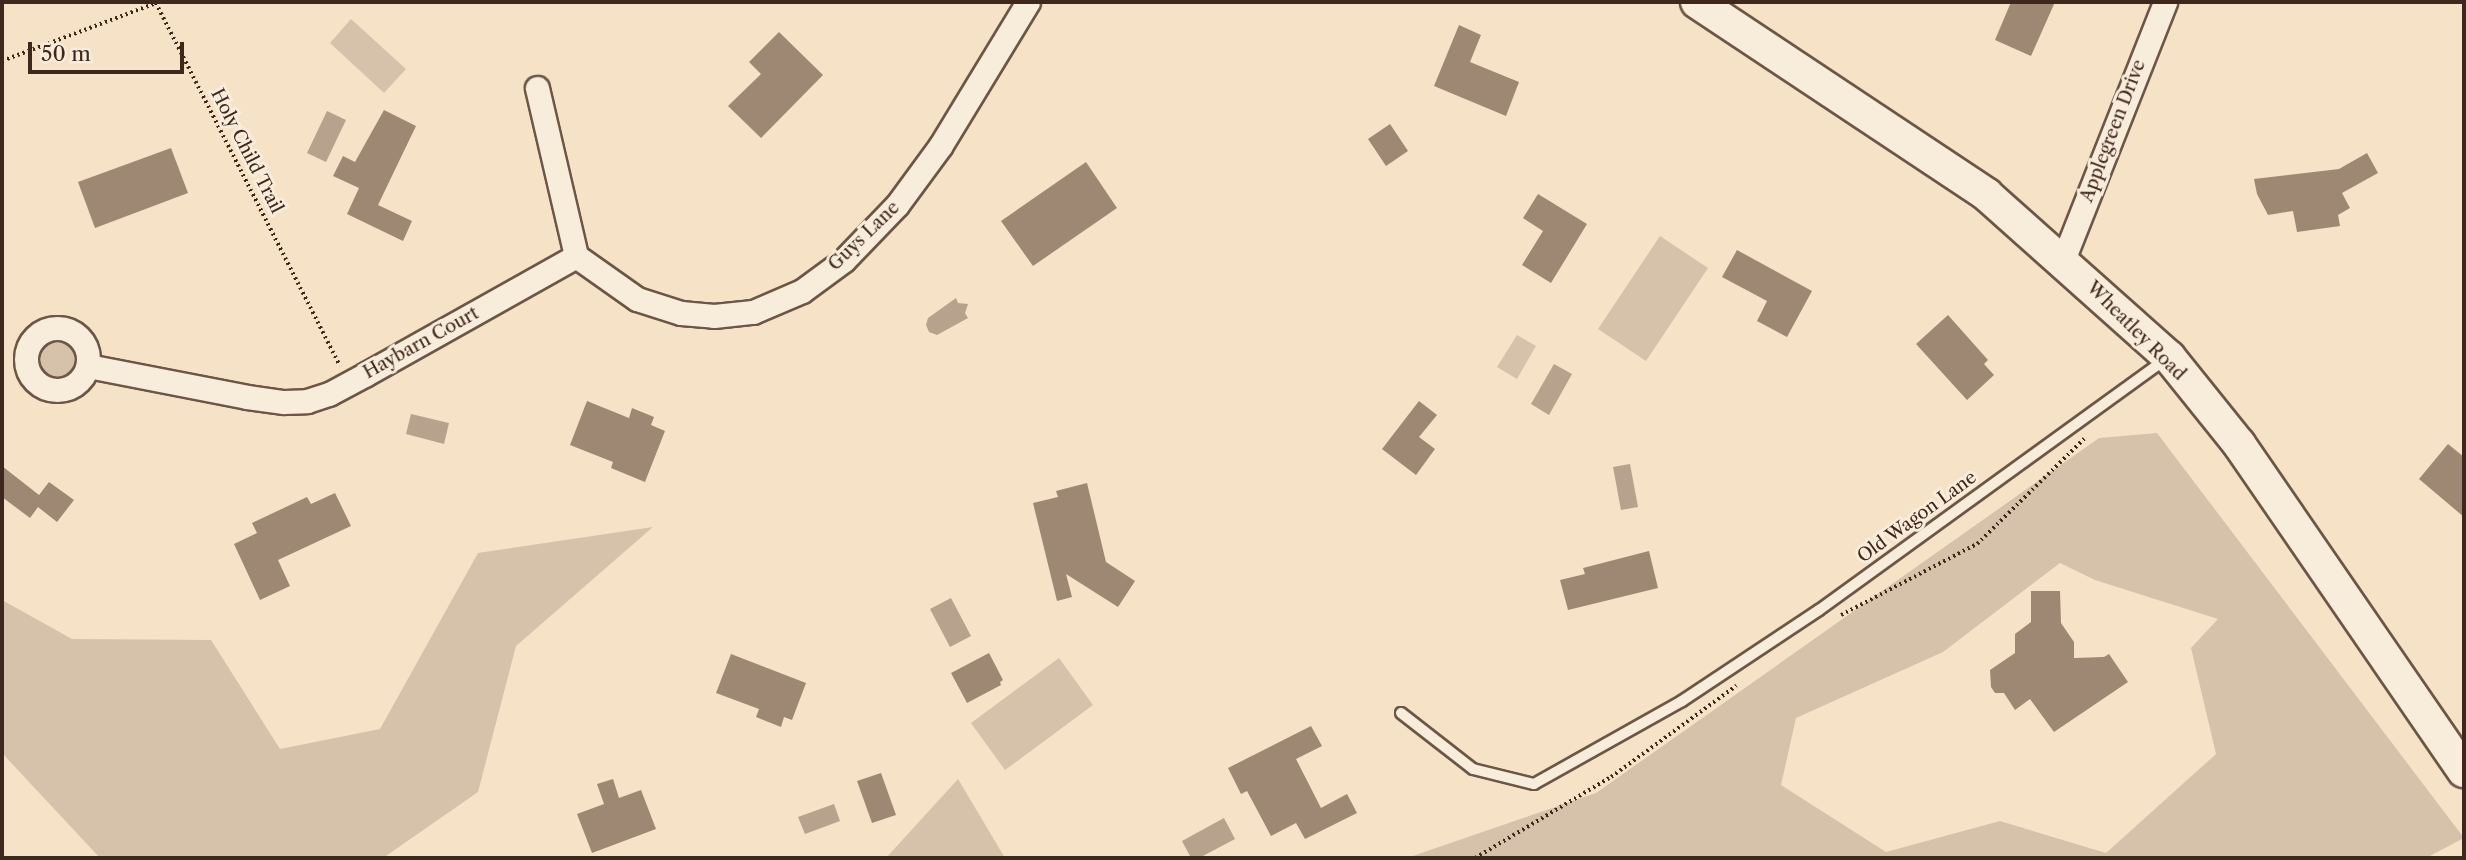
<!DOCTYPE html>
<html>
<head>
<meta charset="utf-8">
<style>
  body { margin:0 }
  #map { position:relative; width:2466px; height:860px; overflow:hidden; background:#f5e2c7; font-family:"Libre Caslon Text",serif }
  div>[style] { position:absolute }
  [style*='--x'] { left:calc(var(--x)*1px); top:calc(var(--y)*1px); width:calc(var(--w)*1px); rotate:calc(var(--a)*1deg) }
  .green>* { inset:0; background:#d6c2aa }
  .round { border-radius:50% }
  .water>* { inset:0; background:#b7a28d }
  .building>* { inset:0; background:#9e8874 }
  .path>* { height:3.5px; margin-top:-1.75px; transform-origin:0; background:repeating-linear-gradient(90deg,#3f271b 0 2px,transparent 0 5.5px) }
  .roads { filter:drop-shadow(2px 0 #6c5646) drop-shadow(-2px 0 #6c5646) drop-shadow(0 2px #6c5646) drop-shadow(0 -2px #6c5646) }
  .lane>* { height:10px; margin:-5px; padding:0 5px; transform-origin:5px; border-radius:5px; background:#f8ecdb }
  .street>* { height:23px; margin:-11.5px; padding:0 11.5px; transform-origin:11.5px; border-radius:11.5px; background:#f8ecdb }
  .street>.ring { margin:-11.5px; padding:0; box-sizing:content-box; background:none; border:23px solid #f8ecdb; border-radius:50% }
  .secondary>* { height:32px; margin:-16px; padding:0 16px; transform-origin:16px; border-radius:16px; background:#f8ecdb }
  span { translate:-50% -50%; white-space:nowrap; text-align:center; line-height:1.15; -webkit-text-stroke:6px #f8ecdb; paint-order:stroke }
  .street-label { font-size:18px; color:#3f271b }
  .frame { position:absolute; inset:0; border:4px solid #3f271b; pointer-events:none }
  .scale { position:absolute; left:28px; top:42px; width:156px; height:32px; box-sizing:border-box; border:4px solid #3f271b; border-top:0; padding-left:9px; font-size:21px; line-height:24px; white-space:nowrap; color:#3f271b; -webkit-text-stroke:5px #f8ecdb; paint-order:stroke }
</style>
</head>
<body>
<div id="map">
  <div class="green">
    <i style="clip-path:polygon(351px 19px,406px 69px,384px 93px,330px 43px)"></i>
    <i style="clip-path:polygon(1660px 236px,1708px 268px,1646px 361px,1598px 329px)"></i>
    <i style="clip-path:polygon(1517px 335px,1536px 346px,1517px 379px,1497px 367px)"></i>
    <i class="round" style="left:35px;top:338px;width:44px;height:44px"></i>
    <i style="clip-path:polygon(evenodd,2157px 433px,2464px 838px,2426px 858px,1407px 858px,1596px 793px,2099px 438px,2157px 433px,2060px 563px,2095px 580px,2218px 619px,2191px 648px,2216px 754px,2106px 853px,2000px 821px,1886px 852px,1781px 785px,1796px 718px,1943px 652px,2060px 563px)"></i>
    <i style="clip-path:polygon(653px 527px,516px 646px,478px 792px,383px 858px,100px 858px,2px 753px,2px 600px,72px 639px,211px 640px,280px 749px,380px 729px,478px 553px)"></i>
    <i style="clip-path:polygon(1059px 658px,1093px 705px,1005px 770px,971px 723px)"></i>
    <i style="clip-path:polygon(958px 779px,1005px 858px,886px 858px)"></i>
  </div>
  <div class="water">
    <i style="clip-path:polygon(327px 111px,346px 120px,326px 162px,307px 153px)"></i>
    <i style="clip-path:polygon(956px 298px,958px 303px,968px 304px,965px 313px,968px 318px,937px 335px,929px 332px,926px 325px,928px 318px)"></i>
    <i style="clip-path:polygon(1554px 364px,1572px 374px,1549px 415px,1531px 404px)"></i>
    <i style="clip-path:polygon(411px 414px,449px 423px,444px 444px,406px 434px)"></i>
    <i style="clip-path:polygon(1630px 464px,1638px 507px,1621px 510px,1613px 467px)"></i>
    <i style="clip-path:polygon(951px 598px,971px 636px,950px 647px,930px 609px)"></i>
    <i style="clip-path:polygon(834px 804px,840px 821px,805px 834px,798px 817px)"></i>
    <i style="clip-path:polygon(1224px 818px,1235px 839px,1199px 858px,1191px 858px,1182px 841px)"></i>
  </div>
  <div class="building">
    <i style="clip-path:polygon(2011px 2px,2055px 2px,2031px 56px,1995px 40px)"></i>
    <i style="clip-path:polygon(1459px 25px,1481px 35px,1470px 62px,1519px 82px,1506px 116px,1434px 86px)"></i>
    <i style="clip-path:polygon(779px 32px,823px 75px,761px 138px,728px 106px,761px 74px,749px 62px)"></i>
    <i style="clip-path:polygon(384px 110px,416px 126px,378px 205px,412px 221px,403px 241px,347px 214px,359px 188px,333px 176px,343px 156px,355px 162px)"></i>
    <i style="clip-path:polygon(1390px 124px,1408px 151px,1386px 166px,1368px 139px)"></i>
    <i style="clip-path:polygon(171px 148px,188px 193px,95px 228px,78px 182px)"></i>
    <i style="clip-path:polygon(2367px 153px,2378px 173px,2342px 193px,2350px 208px,2338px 215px,2340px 226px,2297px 232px,2293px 211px,2268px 215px,2257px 194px,2254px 179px,2339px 169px)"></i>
    <i style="clip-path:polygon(1086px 162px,1117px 208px,1033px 266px,1001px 221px)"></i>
    <i style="clip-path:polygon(1538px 194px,1587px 224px,1551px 283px,1522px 265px,1543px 231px,1523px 218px)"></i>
    <i style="clip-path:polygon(1737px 250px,1812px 291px,1787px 337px,1757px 321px,1767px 301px,1722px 277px)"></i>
    <i style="clip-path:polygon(1948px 315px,1988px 360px,1984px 364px,1994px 375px,1967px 400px,1916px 344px)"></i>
    <i style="clip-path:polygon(587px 401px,629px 418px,632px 408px,654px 417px,651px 425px,665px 431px,645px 482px,611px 468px,613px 462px,570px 445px)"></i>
    <i style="clip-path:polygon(1419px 401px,1437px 415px,1419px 437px,1435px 449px,1416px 475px,1382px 449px)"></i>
    <i style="clip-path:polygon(2448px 444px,2464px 457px,2464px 517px,2419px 479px)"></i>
    <i style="clip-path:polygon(2px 466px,39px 495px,49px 482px,74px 500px,57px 522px,38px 507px,30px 518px,2px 497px)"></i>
    <i style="clip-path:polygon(1087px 483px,1106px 562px,1135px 581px,1118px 607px,1066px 574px,1072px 597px,1057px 601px,1033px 503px,1058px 497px,1056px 491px)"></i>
    <i style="clip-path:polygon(335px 493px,351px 526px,278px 560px,290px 586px,260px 600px,234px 544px,257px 533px,252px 523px,307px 497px,311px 504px)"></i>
    <i style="clip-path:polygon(1649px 551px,1658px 588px,1568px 610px,1560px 580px,1585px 574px,1583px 568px)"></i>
    <i style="clip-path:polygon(2031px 591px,2060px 591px,2061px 623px,2074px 642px,2074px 658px,2104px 657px,2109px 654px,2128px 682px,2054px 732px,2030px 699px,2015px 710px,2004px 693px,1995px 693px,1991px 687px,1990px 670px,2015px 653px,2015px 634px,2031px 622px)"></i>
    <i style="clip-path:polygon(989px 653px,1003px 680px,1000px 682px,1001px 685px,967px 703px,951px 673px)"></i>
    <i style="clip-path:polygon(731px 654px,806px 683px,792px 720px,784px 717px,781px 727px,756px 717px,759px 709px,716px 693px)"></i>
    <i style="clip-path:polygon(1311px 726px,1322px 746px,1296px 759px,1321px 808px,1347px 794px,1357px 813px,1305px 839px,1296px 823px,1271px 836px,1247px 791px,1241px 794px,1228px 768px)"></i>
    <i style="clip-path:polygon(881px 773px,896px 815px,872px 823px,857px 781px)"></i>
    <i style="clip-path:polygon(613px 779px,619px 798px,641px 790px,656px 829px,592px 853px,577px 814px,604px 804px,597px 784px)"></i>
  </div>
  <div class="path">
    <i style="--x:2;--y:61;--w:165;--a:-20.6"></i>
    <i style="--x:156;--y:3;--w:407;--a:63.1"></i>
    <i style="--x:1841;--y:615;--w:153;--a:-27.6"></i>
    <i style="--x:1977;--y:544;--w:150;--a:-44.5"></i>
    <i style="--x:1475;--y:858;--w:158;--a:-30.8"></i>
    <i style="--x:1611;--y:777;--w:155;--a:-36.1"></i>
  </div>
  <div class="roads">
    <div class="lane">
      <i style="--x:1401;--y:713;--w:91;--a:37.9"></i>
      <i style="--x:1473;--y:769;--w:63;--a:13.8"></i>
      <i style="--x:1534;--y:784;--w:170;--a:-29.3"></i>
      <i style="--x:1682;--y:701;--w:164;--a:-33.6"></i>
      <i style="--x:1819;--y:610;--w:430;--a:-35.9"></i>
    </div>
    <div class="street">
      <i style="--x:537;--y:88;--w:172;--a:76.9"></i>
      <i style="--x:576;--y:256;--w:75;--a:35.2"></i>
      <i style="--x:637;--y:299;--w:46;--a:17.7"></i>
      <i style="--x:681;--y:313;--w:33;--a:5"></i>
      <i style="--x:714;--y:316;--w:39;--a:-6"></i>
      <i style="--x:753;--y:312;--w:53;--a:-23.2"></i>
      <i style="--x:802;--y:291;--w:52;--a:-36.4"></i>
      <i style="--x:844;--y:260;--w:76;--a:-46.1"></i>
      <i style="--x:897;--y:205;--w:74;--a:-53.7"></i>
      <i style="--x:941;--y:145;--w:167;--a:-58.7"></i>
      <i style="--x:2063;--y:260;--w:277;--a:-68.4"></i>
      <i class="ring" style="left:26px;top:328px;width:39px;height:39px"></i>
      <i style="--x:88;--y:366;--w:162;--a:11"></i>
      <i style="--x:247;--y:397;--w:37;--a:8"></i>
      <i style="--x:284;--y:402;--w:23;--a:-2"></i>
      <i style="--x:307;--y:401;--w:23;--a:-18"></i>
      <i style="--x:329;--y:394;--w:42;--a:-28.4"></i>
      <i style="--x:366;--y:374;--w:241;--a:-29.3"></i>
    </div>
    <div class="secondary">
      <i style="--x:1697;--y:2;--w:348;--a:33.6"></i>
      <i style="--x:1987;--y:195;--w:244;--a:41.7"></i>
      <i style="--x:2169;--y:357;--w:112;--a:51.2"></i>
      <i style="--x:2239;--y:444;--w:397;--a:55.5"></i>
    </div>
  </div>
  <div class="street-label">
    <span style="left:2113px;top:131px;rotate:-69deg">Applegreen Drive</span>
    <span style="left:247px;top:151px;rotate:63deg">Holy Child Trail</span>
    <span style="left:864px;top:236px;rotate:-44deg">Guys Lane</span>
    <span style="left:2136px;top:331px;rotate:45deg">Wheatley Road</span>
    <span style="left:421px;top:343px;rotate:-29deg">Haybarn Court</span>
    <span style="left:1917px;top:517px;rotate:-36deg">Old Wagon Lane</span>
  </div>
  <div class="frame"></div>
  <div class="scale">50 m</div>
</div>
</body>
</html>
